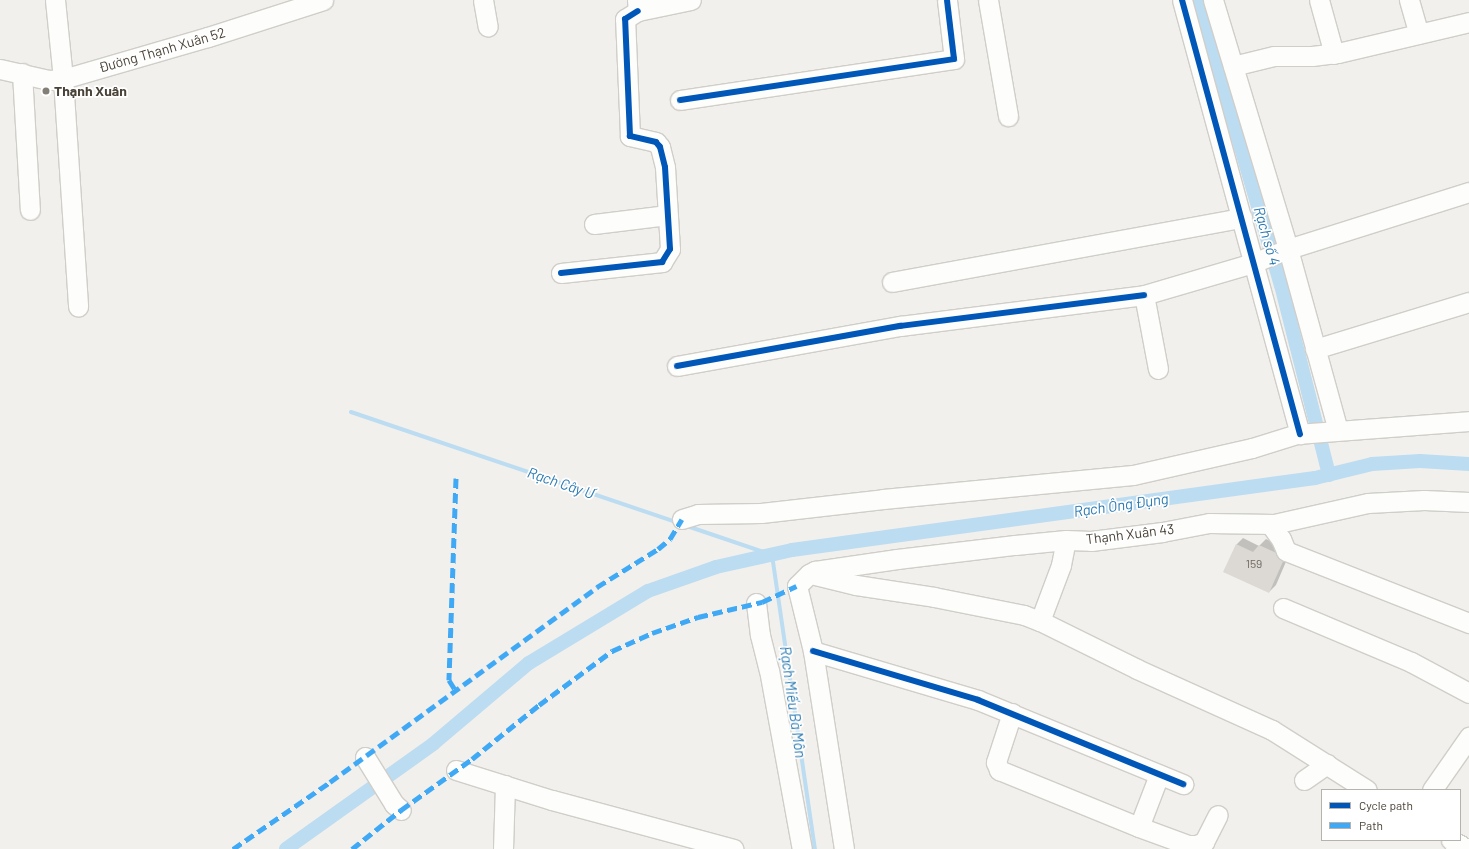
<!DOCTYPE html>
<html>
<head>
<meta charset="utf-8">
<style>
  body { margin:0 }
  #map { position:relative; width:1469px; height:849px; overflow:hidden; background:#f2f0ec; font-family:Barlow,sans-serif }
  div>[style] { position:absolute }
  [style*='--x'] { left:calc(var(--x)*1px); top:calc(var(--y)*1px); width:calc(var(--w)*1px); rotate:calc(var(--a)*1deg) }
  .shadow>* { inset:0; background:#0003 }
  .stream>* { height:4px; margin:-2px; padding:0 2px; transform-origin:2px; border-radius:2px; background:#bcdcf1 }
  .canal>* { height:14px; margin:-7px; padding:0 7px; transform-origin:7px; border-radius:7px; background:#bcdcf1 }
  .building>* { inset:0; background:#dcd9d4 }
  .roads { filter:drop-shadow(1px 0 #d0cec9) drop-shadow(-1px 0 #d0cec9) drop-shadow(0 1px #d0cec9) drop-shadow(0 -1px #d0cec9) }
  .minor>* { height:19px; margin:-9.5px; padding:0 9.5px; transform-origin:9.5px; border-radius:9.5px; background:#fdfdfc }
  .quiet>* { height:5px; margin-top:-2.5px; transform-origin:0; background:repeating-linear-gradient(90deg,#3fa9f5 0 10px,transparent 0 15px) }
  .cycleway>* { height:6px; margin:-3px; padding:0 3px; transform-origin:3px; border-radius:3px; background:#0057b8 }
  .dots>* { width:11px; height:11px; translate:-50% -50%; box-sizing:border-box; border:2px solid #fff; border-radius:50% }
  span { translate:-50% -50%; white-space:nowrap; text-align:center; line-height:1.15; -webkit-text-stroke:3.5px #fff; paint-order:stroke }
  .number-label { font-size:12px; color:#6e685f }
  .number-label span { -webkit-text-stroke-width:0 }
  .street-label { font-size:14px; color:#494237 }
  .poi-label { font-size:14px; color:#494237; font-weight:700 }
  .left { translate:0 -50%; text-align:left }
  .water-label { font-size:15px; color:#2b7ab1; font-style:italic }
  .legend { position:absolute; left:1321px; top:789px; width:140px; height:52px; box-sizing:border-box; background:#fff; border:1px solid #b6b3af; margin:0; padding:5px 7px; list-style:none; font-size:12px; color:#494237 }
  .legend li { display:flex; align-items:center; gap:8px; height:20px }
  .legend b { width:20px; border:1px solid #b6b3af }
</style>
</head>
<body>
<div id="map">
  <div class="shadow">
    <i style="clip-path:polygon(1243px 538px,1259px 546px,1266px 539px,1291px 550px,1276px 585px,1269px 592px,1225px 571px,1237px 544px)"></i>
  </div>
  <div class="stream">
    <i style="--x:351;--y:412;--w:345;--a:18.7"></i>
    <i style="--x:684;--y:525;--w:93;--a:18.8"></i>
    <i style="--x:772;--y:555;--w:297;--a:81.7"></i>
  </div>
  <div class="canal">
    <i style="--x:1198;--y:0;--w:297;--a:73.8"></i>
    <i style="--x:1281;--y:285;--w:196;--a:75.8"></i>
    <i style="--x:286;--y:849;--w:181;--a:-35.5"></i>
    <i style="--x:433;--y:744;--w:126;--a:-40.2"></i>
    <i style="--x:529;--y:663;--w:139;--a:-31.2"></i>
    <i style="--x:648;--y:591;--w:72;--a:-19.4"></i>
    <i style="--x:716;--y:567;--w:78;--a:-12.6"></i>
    <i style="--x:792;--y:550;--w:528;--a:-7.84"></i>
    <i style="--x:1315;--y:478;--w:59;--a:-13.8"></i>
    <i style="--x:1372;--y:464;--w:48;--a:-3.6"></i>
    <i style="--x:1420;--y:461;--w:49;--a:3.5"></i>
  </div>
  <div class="building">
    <i style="clip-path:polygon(1236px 544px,1253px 552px,1259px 545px,1285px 557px,1269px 593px,1223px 572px)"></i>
  </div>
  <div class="roads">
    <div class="minor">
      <i style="--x:55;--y:0;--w:79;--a:84.2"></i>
      <i style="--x:63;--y:79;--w:228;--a:86.2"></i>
      <i style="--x:483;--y:0;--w:27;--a:80"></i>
      <i style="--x:637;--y:0;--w:11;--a:85"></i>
      <i style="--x:638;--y:11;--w:54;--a:-11.7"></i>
      <i style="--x:988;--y:0;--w:118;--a:80.2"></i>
      <i style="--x:1182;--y:0;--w:450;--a:74.8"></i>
      <i style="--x:1213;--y:0;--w:260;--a:73.2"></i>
      <i style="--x:1288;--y:249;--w:188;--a:74.6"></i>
      <i style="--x:1319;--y:0;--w:56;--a:74.5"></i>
      <i style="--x:1409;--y:0;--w:35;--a:74"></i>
      <i style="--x:1233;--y:66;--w:42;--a:-13.7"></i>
      <i style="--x:1274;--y:56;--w:38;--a:0"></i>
      <i style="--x:1312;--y:56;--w:26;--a:-7"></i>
      <i style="--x:1338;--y:53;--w:135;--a:-13.3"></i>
      <i style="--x:0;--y:69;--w:50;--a:12.7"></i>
      <i style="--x:49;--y:80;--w:14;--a:-4"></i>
      <i style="--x:63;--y:79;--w:151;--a:-16.2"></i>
      <i style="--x:208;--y:37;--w:121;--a:-17.8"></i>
      <i style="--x:22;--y:73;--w:137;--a:86.7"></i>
      <i style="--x:680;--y:100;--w:277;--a:-8.5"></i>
      <i style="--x:954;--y:59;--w:59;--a:-96.8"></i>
      <i style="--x:594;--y:224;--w:74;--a:-7"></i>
      <i style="--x:561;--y:273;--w:102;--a:-6.2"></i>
      <i style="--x:662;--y:262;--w:15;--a:-58"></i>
      <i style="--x:670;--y:249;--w:82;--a:-93.5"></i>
      <i style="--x:665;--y:167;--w:21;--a:-104"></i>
      <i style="--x:660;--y:147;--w:6;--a:-129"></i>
      <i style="--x:656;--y:142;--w:27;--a:-167"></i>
      <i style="--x:630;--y:136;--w:117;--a:-92.4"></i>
      <i style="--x:625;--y:19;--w:15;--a:-32"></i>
      <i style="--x:892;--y:282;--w:356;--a:-10.4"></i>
      <i style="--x:1315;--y:349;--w:161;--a:-17"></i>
      <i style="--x:677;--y:366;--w:227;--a:-10.2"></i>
      <i style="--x:900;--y:326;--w:246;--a:-7.2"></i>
      <i style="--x:1158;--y:369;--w:75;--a:-100.7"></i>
      <i style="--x:1144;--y:295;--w:114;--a:-16.4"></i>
      <i style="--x:1253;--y:263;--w:38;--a:-22"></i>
      <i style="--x:1288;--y:249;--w:190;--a:-17.5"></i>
      <i style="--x:682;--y:519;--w:17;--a:-17"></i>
      <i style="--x:698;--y:514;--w:63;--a:-0.9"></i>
      <i style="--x:761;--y:513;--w:123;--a:-6.5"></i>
      <i style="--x:883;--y:499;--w:251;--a:-5.5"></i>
      <i style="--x:1133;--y:475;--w:122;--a:-12.8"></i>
      <i style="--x:1252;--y:448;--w:47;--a:-17.3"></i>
      <i style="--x:1297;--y:434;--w:172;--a:-4.3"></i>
      <i style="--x:1270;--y:524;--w:19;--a:54"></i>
      <i style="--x:1281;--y:539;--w:13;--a:67"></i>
      <i style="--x:1286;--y:551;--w:197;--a:21.5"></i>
      <i style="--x:815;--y:575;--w:42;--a:13.7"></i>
      <i style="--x:856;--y:585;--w:79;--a:8.7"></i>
      <i style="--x:934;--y:597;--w:92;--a:11.3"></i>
      <i style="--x:1024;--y:615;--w:17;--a:21"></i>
      <i style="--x:1040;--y:621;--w:60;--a:-69.4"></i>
      <i style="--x:1061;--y:565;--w:25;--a:-79"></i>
      <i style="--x:756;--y:603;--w:32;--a:83"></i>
      <i style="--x:760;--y:635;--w:36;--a:76"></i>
      <i style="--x:769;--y:670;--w:182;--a:79.6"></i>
      <i style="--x:1283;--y:608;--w:139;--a:22.9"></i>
      <i style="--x:1411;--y:662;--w:66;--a:28.1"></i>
      <i style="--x:1040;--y:621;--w:108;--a:26.3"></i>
      <i style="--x:1137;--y:669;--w:148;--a:24.3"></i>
      <i style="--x:1272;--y:730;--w:112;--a:32.3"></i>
      <i style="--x:813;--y:651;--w:172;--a:16.5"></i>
      <i style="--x:978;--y:700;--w:222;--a:22.3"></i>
      <i style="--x:1012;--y:713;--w:52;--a:108.1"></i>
      <i style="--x:996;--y:762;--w:9;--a:69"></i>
      <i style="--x:999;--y:770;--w:151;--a:22.2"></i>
      <i style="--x:1139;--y:827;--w:52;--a:20.2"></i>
      <i style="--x:1188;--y:845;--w:8;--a:0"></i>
      <i style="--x:1196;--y:845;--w:9;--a:-21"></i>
      <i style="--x:1204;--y:842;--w:30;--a:-63"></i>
      <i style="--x:365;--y:757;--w:55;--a:58.3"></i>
      <i style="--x:394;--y:804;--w:9;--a:41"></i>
      <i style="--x:456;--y:770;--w:101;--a:17.4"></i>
      <i style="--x:552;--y:800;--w:188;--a:15.1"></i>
      <i style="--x:1304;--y:780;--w:28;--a:-35"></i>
      <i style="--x:1432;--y:790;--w:65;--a:-55.1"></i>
      <i style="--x:1139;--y:827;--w:56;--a:-69"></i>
      <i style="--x:1451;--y:840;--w:18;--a:29"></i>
      <i style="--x:503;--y:849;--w:64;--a:-88.2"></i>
      <i style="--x:844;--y:849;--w:200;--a:-98.9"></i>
      <i style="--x:813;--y:651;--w:67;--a:-103.8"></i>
      <i style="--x:797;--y:586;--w:17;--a:-45"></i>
      <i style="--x:809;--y:574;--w:7;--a:-27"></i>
      <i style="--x:815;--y:571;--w:83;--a:-8.3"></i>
      <i style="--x:897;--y:559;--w:119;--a:-6.8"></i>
      <i style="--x:1015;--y:545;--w:51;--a:-5.6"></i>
      <i style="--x:1066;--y:540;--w:25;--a:2"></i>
      <i style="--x:1091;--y:541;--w:72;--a:-7.2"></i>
      <i style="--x:1162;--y:532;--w:48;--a:-10.8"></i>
      <i style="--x:1209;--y:523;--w:65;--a:0.9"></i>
      <i style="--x:1274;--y:524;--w:96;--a:-12.6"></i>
      <i style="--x:1368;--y:503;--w:56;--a:-3.1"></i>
      <i style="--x:1424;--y:500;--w:45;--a:2.5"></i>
    </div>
  </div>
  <div class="quiet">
    <i style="--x:456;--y:478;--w:202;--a:92"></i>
    <i style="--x:449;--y:680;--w:13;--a:58"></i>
    <i style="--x:233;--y:849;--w:118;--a:-34.6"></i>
    <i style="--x:330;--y:782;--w:331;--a:-36.1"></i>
    <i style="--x:597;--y:587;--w:72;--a:-31.9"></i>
    <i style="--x:658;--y:549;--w:16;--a:-40"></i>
    <i style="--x:670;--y:539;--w:23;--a:-59"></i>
    <i style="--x:352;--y:849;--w:63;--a:-38.5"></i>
    <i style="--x:401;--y:810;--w:87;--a:-35.7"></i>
    <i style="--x:472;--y:759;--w:86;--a:-38.9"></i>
    <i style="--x:539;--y:705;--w:91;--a:-36.5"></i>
    <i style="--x:612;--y:651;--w:44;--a:-24.2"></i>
    <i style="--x:652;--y:633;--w:49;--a:-19.2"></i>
    <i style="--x:698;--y:617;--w:66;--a:-13.2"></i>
    <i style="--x:762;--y:602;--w:38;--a:-25"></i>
  </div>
  <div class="cycleway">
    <i style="--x:1182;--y:0;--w:450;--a:74.8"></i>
    <i style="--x:680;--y:100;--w:277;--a:-8.5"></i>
    <i style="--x:954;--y:59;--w:59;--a:-96.8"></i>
    <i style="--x:561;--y:273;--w:102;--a:-6.2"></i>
    <i style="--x:662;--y:262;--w:15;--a:-58"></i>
    <i style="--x:670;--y:249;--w:82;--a:-93.5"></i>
    <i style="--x:665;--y:167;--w:21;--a:-104"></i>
    <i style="--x:660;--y:147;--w:6;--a:-129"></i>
    <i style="--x:656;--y:142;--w:27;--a:-167"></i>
    <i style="--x:630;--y:136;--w:117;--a:-92.4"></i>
    <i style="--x:625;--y:19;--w:15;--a:-32"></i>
    <i style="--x:677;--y:366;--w:227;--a:-10.2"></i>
    <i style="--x:900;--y:326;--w:246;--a:-7.2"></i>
    <i style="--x:813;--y:651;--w:172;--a:16.5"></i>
    <i style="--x:978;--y:700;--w:222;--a:22.3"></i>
  </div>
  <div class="dots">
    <i style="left:46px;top:91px;background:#847f76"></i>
  </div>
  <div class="number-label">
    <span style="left:1254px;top:564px">159</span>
  </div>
  <div class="street-label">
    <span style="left:162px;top:50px;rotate:-16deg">Đường Thạnh Xuân 52</span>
    <span style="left:1130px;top:534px;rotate:-7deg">Thạnh Xuân 43</span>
  </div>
  <div class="poi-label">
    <span class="left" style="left:54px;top:91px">Thạnh Xuân</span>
  </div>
  <div class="water-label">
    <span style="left:1267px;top:236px;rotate:74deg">Rạch số 4</span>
    <span style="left:561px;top:483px;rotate:19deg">Rạch Cây Ư</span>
    <span style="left:1121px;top:505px;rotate:-8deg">Rạch Ông Đụng</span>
    <span style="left:793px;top:702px;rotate:82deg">Rạch Miếu Bà Môn</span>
  </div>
  <ul class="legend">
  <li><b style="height:5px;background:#0057b8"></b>Cycle path</li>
  <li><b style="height:5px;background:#3fa9f5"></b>Path</li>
  </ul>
</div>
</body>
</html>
